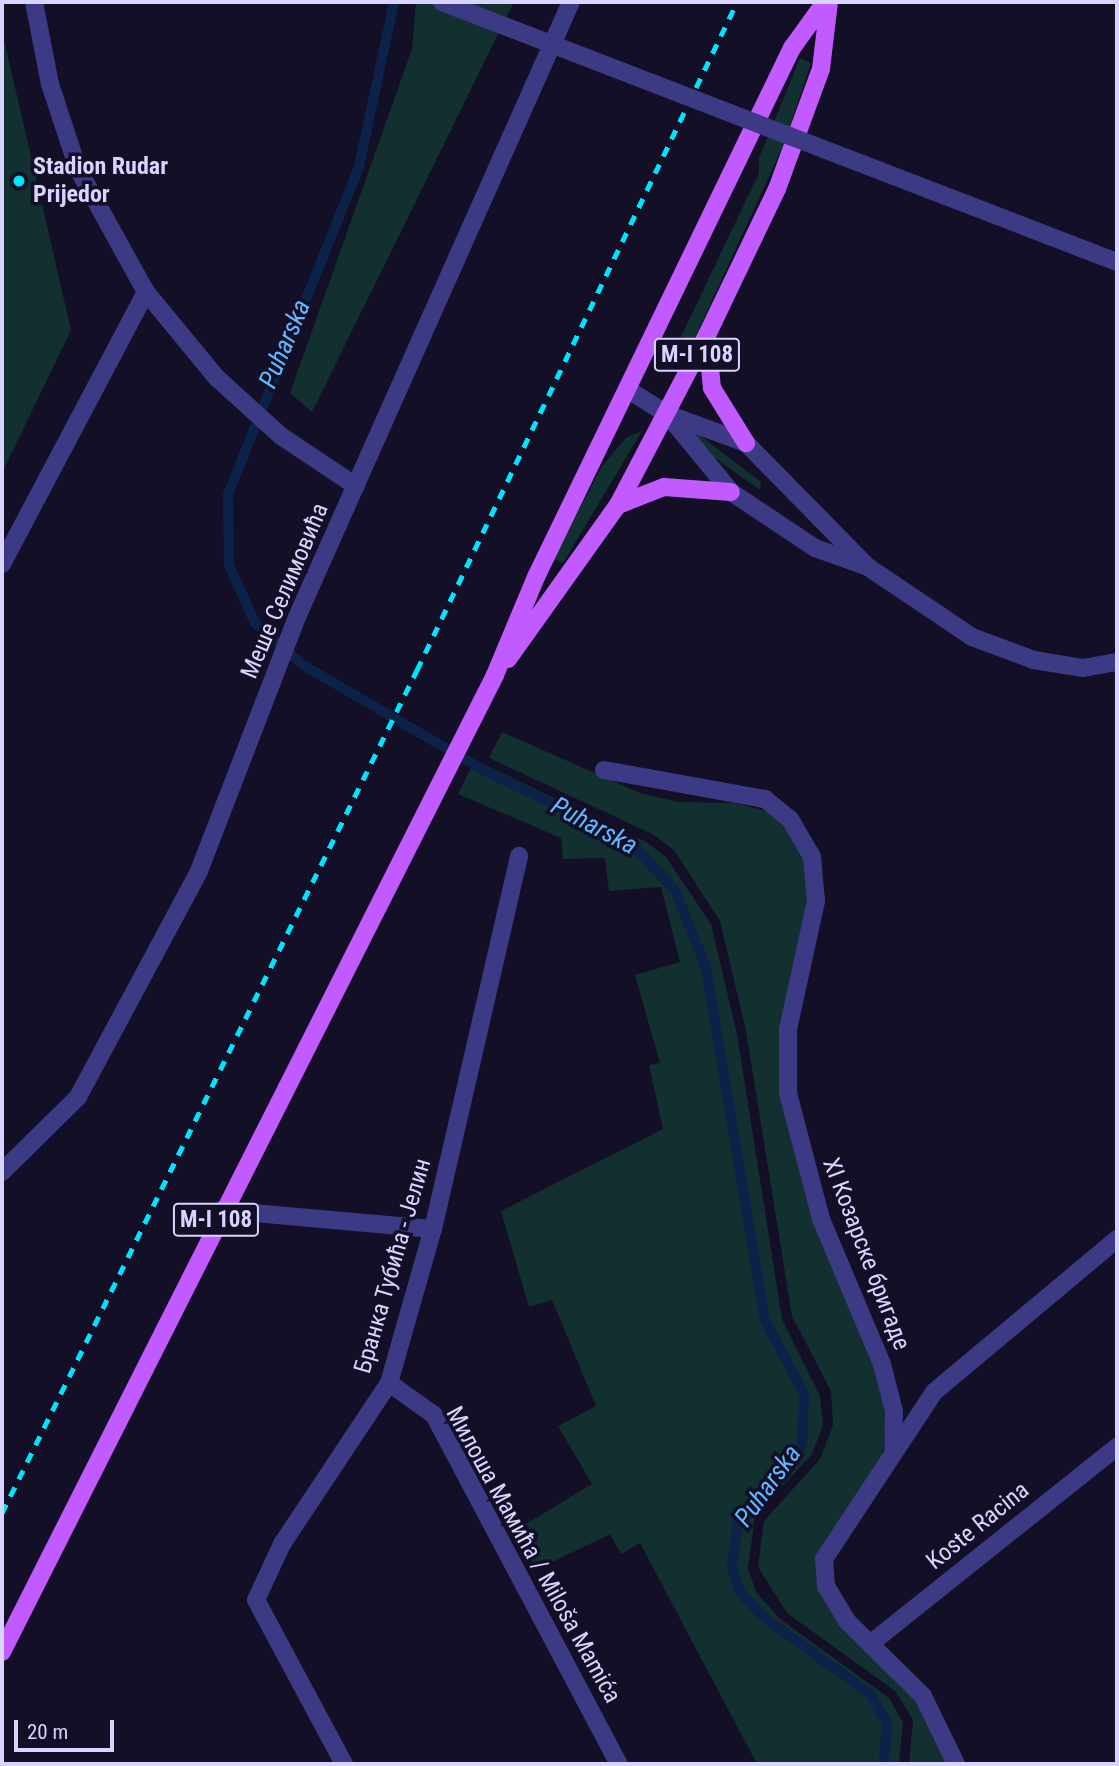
<!DOCTYPE html>
<html>
<head>
<meta charset="utf-8">
<style>
  body { margin:0 }
  #map { position:relative; width:1119px; height:1766px; overflow:hidden; background:#130f26; font-family:"Roboto Condensed",sans-serif }
  div>[style] { position:absolute }
  [style*='--x'] { left:calc(var(--x)*1px); top:calc(var(--y)*1px); width:calc(var(--w)*1px); rotate:calc(var(--a)*1deg) }
  .green>* { inset:0; background:#12302f }
  .stream>* { height:10px; margin:-5px; padding:0 5px; transform-origin:5px; border-radius:5px; background:#0c2248 }
  .minor>* { height:18px; margin:-9px; padding:0 9px; transform-origin:9px; border-radius:9px; background:#3d3a85 }
  .tertiary>* { height:18px; margin:-9px; padding:0 9px; transform-origin:9px; border-radius:9px; background:#3d3a85 }
  .primary>* { height:18px; margin:-9px; padding:0 9px; transform-origin:9px; border-radius:9px; background:#c25bff }
  .rail>* { height:5px; margin-top:-2.5px; transform-origin:0; background:repeating-linear-gradient(90deg,#00e5ff 0 10px,transparent 0 19px) }
  .tertiary-bridge>* { height:18px; margin:-9px; padding:0 9px; transform-origin:9px; border-radius:9px; background:#3d3a85 }
  .dots>* { width:19px; height:19px; translate:-50% -50%; box-sizing:border-box; border:4px solid #130f26; border-radius:50% }
  span { translate:-50% -50%; white-space:nowrap; text-align:center; line-height:1.15; -webkit-text-stroke:7px #130f26; paint-order:stroke }
  .shield-label span { padding:2px 5px; background:#130f26; border:2px solid; border-radius:5px; -webkit-text-stroke-width:0 }
  .shield-label { font-size:23px; color:#d9d4ff; font-weight:700 }
  .poi-label { font-size:24px; color:#d9d4ff; font-weight:700 }
  .left { translate:0 -50%; text-align:left }
  .street-label { font-size:24px; color:#d9d4ff }
  .water-label { font-size:26px; color:#62b6ff; font-style:italic }
  .frame { position:absolute; inset:0; border:4px solid #d9d4ff; pointer-events:none }
  .scale { position:absolute; left:14px; top:1720px; width:100px; height:32px; box-sizing:border-box; border:4px solid #d9d4ff; border-top:0; padding-left:9px; font-size:21px; line-height:24px; white-space:nowrap; color:#d9d4ff; -webkit-text-stroke:5px #130f26; paint-order:stroke }
</style>
</head>
<body>
<div id="map">
  <div class="green">
    <i style="clip-path:polygon(416px 2px,514px 2px,312px 412px,290px 393px,412px 49px)"></i>
    <i style="clip-path:polygon(2px 31px,71px 330px,2px 473px)"></i>
    <i style="clip-path:polygon(800px 58px,811px 63px,784px 144px,681px 368px,669px 362px,759px 173px,759px 158px)"></i>
    <i style="clip-path:polygon(693px 430px,761px 482px,760px 490px,697px 445px)"></i>
    <i style="clip-path:polygon(642px 431px,563px 563px,553px 559px,602px 466px,627px 437px)"></i>
    <i style="clip-path:polygon(502px 732px,640px 793px,678px 802px,735px 803px,776px 814px,817px 860px,794px 1034px,798px 1131px,877px 1368px,886px 1419px,883px 1454px,836px 1527px,826px 1584px,898px 1670px,955px 1764px,909px 1764px,913px 1720px,895px 1691px,787px 1613px,758px 1567px,764px 1521px,820px 1459px,833px 1425px,831px 1391px,792px 1316px,746px 1031px,720px 921px,674px 850px,652px 834px,489px 758px)"></i>
    <i style="clip-path:polygon(475px 760px,646px 842px,666px 857px,711px 924px,737px 1034px,782px 1319px,820px 1396px,823px 1425px,812px 1454px,755px 1516px,748px 1568px,756px 1592px,780px 1619px,889px 1698px,903px 1723px,899px 1764px,757px 1764px,640px 1543px,621px 1554px,610px 1534px,536px 1570px,516px 1530px,592px 1484px,558px 1426px,596px 1406px,552px 1300px,529px 1307px,501px 1211px,663px 1129px,649px 1065px,660px 1063px,635px 975px,680px 962px,661px 887px,609px 891px,605px 858px,563px 859px,561px 838px,458px 794px)"></i>
  </div>
  <div class="stream">
    <i style="--x:394;--y:2;--w:169;--a:102"></i>
    <i style="--x:359;--y:167;--w:352;--a:111.8"></i>
    <i style="--x:228;--y:494;--w:71;--a:89.2"></i>
    <i style="--x:229;--y:565;--w:64;--a:65.9"></i>
    <i style="--x:255;--y:623;--w:64;--a:41.2"></i>
    <i style="--x:303;--y:665;--w:211;--a:30.2"></i>
    <i style="--x:485;--y:771;--w:157;--a:25.6"></i>
    <i style="--x:627;--y:839;--w:70;--a:46.7"></i>
    <i style="--x:675;--y:890;--w:83;--a:68.1"></i>
    <i style="--x:706;--y:967;--w:358;--a:80.5"></i>
    <i style="--x:765;--y:1320;--w:84;--a:62.2"></i>
    <i style="--x:804;--y:1394;--w:51;--a:92.2"></i>
    <i style="--x:802;--y:1445;--w:99;--a:130.5"></i>
    <i style="--x:738;--y:1520;--w:49;--a:97"></i>
    <i style="--x:732;--y:1569;--w:24;--a:71"></i>
    <i style="--x:740;--y:1592;--w:33;--a:47"></i>
    <i style="--x:762;--y:1616;--w:133;--a:35.8"></i>
    <i style="--x:870;--y:1694;--w:34;--a:60"></i>
    <i style="--x:887;--y:1723;--w:41;--a:94.2"></i>
  </div>
  <div class="minor">
    <i style="--x:34;--y:2;--w:84;--a:79"></i>
    <i style="--x:50;--y:84;--w:89;--a:71.8"></i>
    <i style="--x:78;--y:169;--w:141;--a:61.1"></i>
    <i style="--x:146;--y:292;--w:112;--a:50.5"></i>
    <i style="--x:217;--y:378;--w:86;--a:42.2"></i>
    <i style="--x:281;--y:436;--w:90;--a:33.7"></i>
    <i style="--x:2;--y:564;--w:308;--a:-62.1"></i>
    <i style="--x:604;--y:770;--w:164;--a:10.2"></i>
    <i style="--x:765;--y:799;--w:32;--a:39"></i>
    <i style="--x:790;--y:819;--w:44;--a:59.9"></i>
    <i style="--x:812;--y:857;--w:44;--a:84.8"></i>
    <i style="--x:816;--y:901;--w:131;--a:102.3"></i>
    <i style="--x:788;--y:1029;--w:64;--a:90"></i>
    <i style="--x:788;--y:1093;--w:130;--a:75.3"></i>
    <i style="--x:821;--y:1219;--w:157;--a:67.2"></i>
    <i style="--x:882;--y:1364;--w:49;--a:75.7"></i>
    <i style="--x:894;--y:1411;--w:39;--a:91"></i>
    <i style="--x:2;--y:1172;--w:107;--a:-44.6"></i>
    <i style="--x:78;--y:1097;--w:256;--a:-61.8"></i>
    <i style="--x:199;--y:871;--w:272;--a:-68.9"></i>
    <i style="--x:297;--y:617;--w:673;--a:-65.99"></i>
    <i style="--x:221;--y:1210;--w:213;--a:5.1"></i>
    <i style="--x:389;--y:1383;--w:55;--a:35.4"></i>
    <i style="--x:434;--y:1415;--w:395;--a:62.1"></i>
    <i style="--x:870;--y:1644;--w:316;--a:-38.6"></i>
    <i style="--x:344;--y:1764;--w:186;--a:-118.2"></i>
    <i style="--x:256;--y:1600;--w:62;--a:-65.1"></i>
    <i style="--x:282;--y:1544;--w:193;--a:-56.4"></i>
    <i style="--x:389;--y:1383;--w:160;--a:-74.1"></i>
    <i style="--x:433;--y:1229;--w:383;--a:-77"></i>
    <i style="--x:956;--y:1764;--w:76;--a:-115.9"></i>
    <i style="--x:923;--y:1696;--w:107;--a:-135.4"></i>
    <i style="--x:847;--y:1621;--w:41;--a:-121"></i>
    <i style="--x:826;--y:1586;--w:27;--a:-94"></i>
    <i style="--x:824;--y:1559;--w:200;--a:-56.6"></i>
    <i style="--x:934;--y:1392;--w:239;--a:-39.9"></i>
  </div>
  <div class="tertiary">
    <i style="--x:630;--y:391;--w:44;--a:31.9"></i>
    <i style="--x:667;--y:414;--w:84;--a:20.2"></i>
    <i style="--x:746;--y:443;--w:174;--a:45.5"></i>
    <i style="--x:667;--y:414;--w:101;--a:50.6"></i>
    <i style="--x:731;--y:492;--w:101;--a:33.7"></i>
    <i style="--x:815;--y:548;--w:56;--a:19.7"></i>
    <i style="--x:868;--y:567;--w:125;--a:33.9"></i>
    <i style="--x:972;--y:637;--w:66;--a:20.4"></i>
    <i style="--x:1034;--y:660;--w:50;--a:9.3"></i>
    <i style="--x:1083;--y:668;--w:35;--a:-10"></i>
  </div>
  <div class="primary">
    <i style="--x:707;--y:337;--w:51;--a:84.4"></i>
    <i style="--x:712;--y:388;--w:65;--a:58.3"></i>
    <i style="--x:618;--y:505;--w:49;--a:-21.4"></i>
    <i style="--x:664;--y:487;--w:67;--a:4.3"></i>
    <i style="--x:508;--y:659;--w:189;--a:-54.5"></i>
    <i style="--x:618;--y:505;--w:192;--a:-62.4"></i>
    <i style="--x:707;--y:335;--w:162;--a:-64.4"></i>
    <i style="--x:777;--y:189;--w:128;--a:-69.9"></i>
    <i style="--x:821;--y:69;--w:67;--a:-83.2"></i>
    <i style="--x:2;--y:1652;--w:1094;--a:-63.22"></i>
    <i style="--x:495;--y:675;--w:106;--a:-67.3"></i>
    <i style="--x:536;--y:577;--w:588;--a:-64.18"></i>
    <i style="--x:792;--y:48;--w:57;--a:-54.3"></i>
  </div>
  <div class="rail">
    <i style="--x:2;--y:1513;--w:940;--a:-63.79"></i>
    <i style="--x:417;--y:670;--w:741;--a:-64.4"></i>
  </div>
  <div class="tertiary-bridge">
    <i style="--x:442;--y:2;--w:723;--a:21.07"></i>
  </div>
  <div class="dots">
    <i style="left:19px;top:181px;background:#00e5ff"></i>
  </div>
  <div class="shield-label">
    <span style="left:697px;top:355px">M-I 108</span>
    <span style="left:216px;top:1220px">M-I 108</span>
  </div>
  <div class="poi-label">
    <span class="left" style="left:33px;top:181px">Stadion Rudar<br>Prijedor</span>
  </div>
  <div class="street-label">
    <span style="left:285px;top:591px;rotate:-67deg">Меше Селимовића</span>
    <span style="left:866px;top:1254px;rotate:69deg">XI Козарске бригаде</span>
    <span style="left:393px;top:1266px;rotate:-74deg">Бранка Тубића - Јелин</span>
    <span style="left:978px;top:1526px;rotate:-39deg">Koste Racina</span>
    <span style="left:533px;top:1555px;rotate:61deg">Милоша Мамића / Miloša Mamića</span>
  </div>
  <div class="water-label">
    <span style="left:285px;top:344px;rotate:-67deg">Puharska</span>
    <span style="left:594px;top:826px;rotate:28deg">Puharska</span>
    <span style="left:768px;top:1486px;rotate:-54deg">Puharska</span>
  </div>
  <div class="frame"></div>
  <div class="scale">20 m</div>
</div>
</body>
</html>
